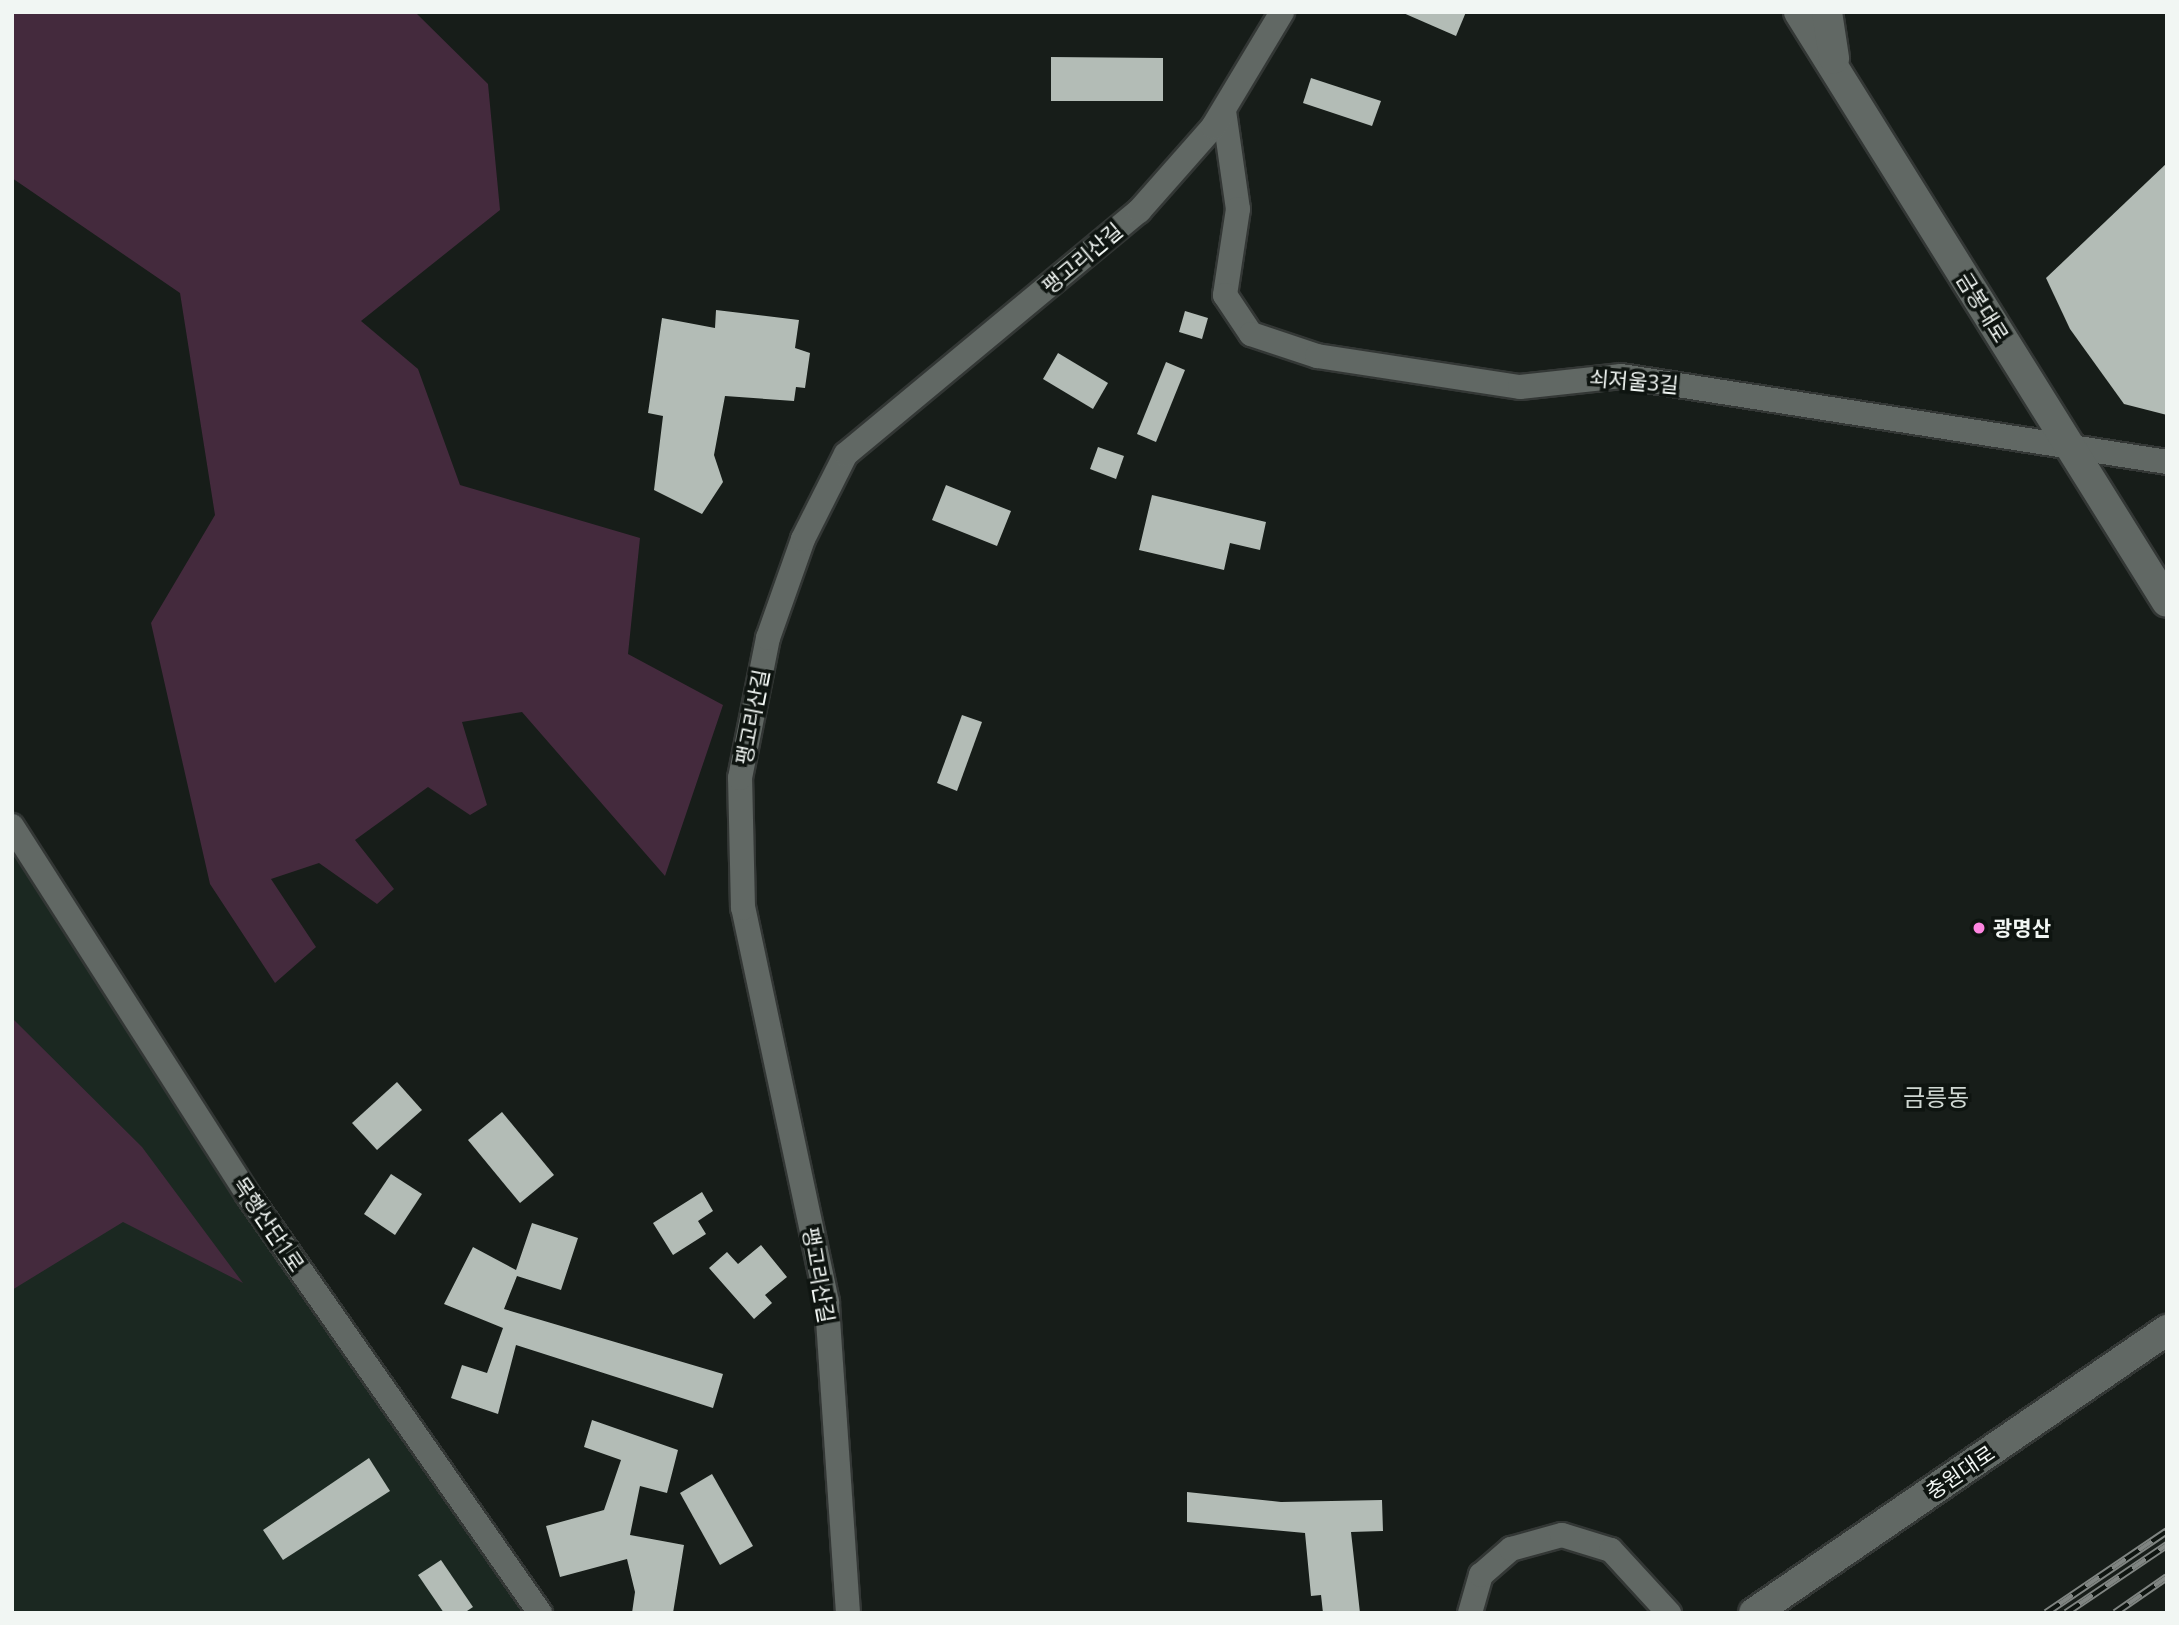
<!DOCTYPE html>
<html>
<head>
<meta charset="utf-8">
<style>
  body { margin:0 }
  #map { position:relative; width:2179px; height:1625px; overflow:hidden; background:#171d19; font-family:"Open Sans","Noto Sans KR",sans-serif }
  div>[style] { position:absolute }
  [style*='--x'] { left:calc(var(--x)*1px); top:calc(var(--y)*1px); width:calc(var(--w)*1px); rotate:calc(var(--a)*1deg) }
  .built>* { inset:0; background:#1b2821 }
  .green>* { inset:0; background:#442a3d }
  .building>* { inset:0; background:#b3bcb6 }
  .roads { filter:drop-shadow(2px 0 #333735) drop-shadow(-2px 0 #333735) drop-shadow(0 2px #333735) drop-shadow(0 -2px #333735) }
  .minor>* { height:24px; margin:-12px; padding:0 12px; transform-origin:12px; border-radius:12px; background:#616864 }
  .tertiary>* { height:30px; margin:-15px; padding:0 15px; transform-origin:15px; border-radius:15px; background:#616864 }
  .rail>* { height:8px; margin-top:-4px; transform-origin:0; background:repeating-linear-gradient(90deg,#0e1410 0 16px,#808582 0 32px); box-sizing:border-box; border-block:2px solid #808582 }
  .dots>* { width:19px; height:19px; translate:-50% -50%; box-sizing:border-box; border:4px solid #0e1410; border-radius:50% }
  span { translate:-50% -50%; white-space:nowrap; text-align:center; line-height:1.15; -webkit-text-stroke:7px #0e1410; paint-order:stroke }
  .street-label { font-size:21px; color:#f1f6f3 }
  .poi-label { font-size:21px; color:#f1f6f3; font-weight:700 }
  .left { translate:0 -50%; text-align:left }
  .quarter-label { font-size:24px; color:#d0d8d3 }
  .frame { position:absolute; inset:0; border:14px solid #f1f6f3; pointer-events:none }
</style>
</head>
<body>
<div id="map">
  <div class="built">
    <i style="clip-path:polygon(12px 838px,550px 1613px,12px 1613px)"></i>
  </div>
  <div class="green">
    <i style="clip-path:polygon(12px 12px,415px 12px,488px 84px,500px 210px,361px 321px,418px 369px,460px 485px,640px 538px,628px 654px,723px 705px,665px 876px,522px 712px,462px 722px,487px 805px,470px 815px,428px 787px,355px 840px,394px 889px,377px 904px,319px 863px,271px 879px,316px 947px,275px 983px,210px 884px,151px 623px,215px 515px,180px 293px,12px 178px)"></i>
    <i style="clip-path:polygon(12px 1018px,142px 1147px,243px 1283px,123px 1222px,12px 1290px)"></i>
  </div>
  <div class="building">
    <i style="clip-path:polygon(1401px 12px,1466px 12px,1456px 36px)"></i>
    <i style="clip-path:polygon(1051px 57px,1163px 58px,1163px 101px,1051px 101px)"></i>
    <i style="clip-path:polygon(1311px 78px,1381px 101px,1372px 126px,1303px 103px)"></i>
    <i style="clip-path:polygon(2167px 163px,2167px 415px,2124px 404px,2070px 329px,2046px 278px)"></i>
    <i style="clip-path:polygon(716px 310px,799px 320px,795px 348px,810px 353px,805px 388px,796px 387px,794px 401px,725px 396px,714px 455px,723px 482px,702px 514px,654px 490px,663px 416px,648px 413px,662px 318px,715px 328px)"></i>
    <i style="clip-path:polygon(1185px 311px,1208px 318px,1202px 339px,1179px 332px)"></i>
    <i style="clip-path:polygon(1058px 353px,1108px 383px,1093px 409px,1043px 379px)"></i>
    <i style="clip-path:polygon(1166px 362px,1185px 370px,1156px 442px,1137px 434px)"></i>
    <i style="clip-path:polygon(1098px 447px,1124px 456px,1116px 479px,1090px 469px)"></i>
    <i style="clip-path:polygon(946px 485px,1011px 511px,997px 546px,932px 520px)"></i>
    <i style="clip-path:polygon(1152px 495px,1266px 522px,1260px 550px,1230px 543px,1224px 570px,1139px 550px)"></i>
    <i style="clip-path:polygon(962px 715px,982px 722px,957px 791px,937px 783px)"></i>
    <i style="clip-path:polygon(397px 1082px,422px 1110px,377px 1150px,352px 1123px)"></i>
    <i style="clip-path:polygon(502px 1112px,554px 1175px,520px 1203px,468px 1140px)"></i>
    <i style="clip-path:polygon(391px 1174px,422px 1194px,395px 1235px,364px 1214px)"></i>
    <i style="clip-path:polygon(702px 1192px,713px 1211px,698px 1221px,706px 1234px,673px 1255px,653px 1223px)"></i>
    <i style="clip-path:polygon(532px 1223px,578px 1238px,561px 1290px,517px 1276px,504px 1309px,723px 1374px,713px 1408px,516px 1345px,498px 1414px,451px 1398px,462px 1365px,487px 1373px,503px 1328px,444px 1304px,473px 1247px,516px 1270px)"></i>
    <i style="clip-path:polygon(761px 1245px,787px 1277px,765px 1295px,772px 1303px,754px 1319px,709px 1268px,727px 1252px,738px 1264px)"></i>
    <i style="clip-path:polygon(592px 1420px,678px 1450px,667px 1493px,640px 1486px,630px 1535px,684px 1545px,673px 1613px,632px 1613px,635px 1592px,627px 1559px,560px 1577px,546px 1526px,604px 1510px,621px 1460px,584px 1447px)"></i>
    <i style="clip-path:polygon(369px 1458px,390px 1491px,283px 1560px,263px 1530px)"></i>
    <i style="clip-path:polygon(712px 1474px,753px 1546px,720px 1565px,680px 1493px)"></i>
    <i style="clip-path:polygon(1187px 1492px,1281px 1502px,1382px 1500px,1383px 1531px,1351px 1532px,1360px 1613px,1323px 1613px,1321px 1595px,1311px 1596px,1305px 1533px,1187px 1522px)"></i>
    <i style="clip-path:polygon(441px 1560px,473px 1607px,464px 1613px,444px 1613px,418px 1575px)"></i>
  </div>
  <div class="roads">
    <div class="minor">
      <i style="--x:1224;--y:111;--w:99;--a:81.9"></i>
      <i style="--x:1238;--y:209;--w:87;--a:98.6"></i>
      <i style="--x:1225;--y:295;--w:47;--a:56.3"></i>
      <i style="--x:1251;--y:334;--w:70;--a:18.4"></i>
      <i style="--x:1317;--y:356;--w:205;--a:8.7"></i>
      <i style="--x:1520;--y:387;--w:102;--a:-6.2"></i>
      <i style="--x:1621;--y:376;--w:553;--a:8.95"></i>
      <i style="--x:12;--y:826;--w:438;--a:57.4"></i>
      <i style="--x:248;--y:1195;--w:510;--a:55.06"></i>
      <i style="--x:848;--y:1613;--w:312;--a:-93.9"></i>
      <i style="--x:827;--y:1302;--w:403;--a:-102"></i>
      <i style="--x:743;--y:908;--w:130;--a:-91.3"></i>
      <i style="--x:740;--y:778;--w:143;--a:-78.7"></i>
      <i style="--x:768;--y:638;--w:105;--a:-70.5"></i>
      <i style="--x:803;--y:539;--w:95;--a:-63.2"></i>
      <i style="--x:846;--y:454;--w:381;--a:-39.7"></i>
      <i style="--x:1139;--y:211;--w:112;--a:-48.6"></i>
      <i style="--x:1213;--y:127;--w:134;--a:-59"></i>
      <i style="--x:1470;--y:1613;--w:40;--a:-74"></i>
      <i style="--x:1481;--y:1575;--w:40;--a:-41"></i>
      <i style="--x:1511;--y:1549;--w:53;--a:-15.4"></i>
      <i style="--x:1562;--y:1535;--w:51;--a:17"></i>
      <i style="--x:1611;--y:1550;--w:86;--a:47.4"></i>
    </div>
    <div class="tertiary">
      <i style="--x:1799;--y:12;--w:695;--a:58.05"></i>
      <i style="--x:1827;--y:12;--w:47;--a:81.3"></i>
      <i style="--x:1754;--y:1613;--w:501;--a:-34.42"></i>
    </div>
  </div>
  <div class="rail">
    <i style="--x:2046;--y:1613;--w:146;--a:-34.1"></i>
    <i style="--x:2066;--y:1613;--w:122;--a:-34"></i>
    <i style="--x:2115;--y:1613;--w:63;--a:-34.7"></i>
  </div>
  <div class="dots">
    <i style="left:1979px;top:928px;background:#fe86e1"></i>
  </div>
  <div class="street-label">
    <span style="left:1082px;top:258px;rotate:-40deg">팽고리산길</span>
    <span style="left:1983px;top:307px;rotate:58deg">금봉대로</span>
    <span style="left:1634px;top:381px;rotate:5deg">쇠저울3길</span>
    <span style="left:752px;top:717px;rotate:-79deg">팽고리산길</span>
    <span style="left:269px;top:1224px;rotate:56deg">목행산단1로</span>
    <span style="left:819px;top:1275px;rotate:80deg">팽고리산길</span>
    <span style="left:1960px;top:1472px;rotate:-34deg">충원대로</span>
  </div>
  <div class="poi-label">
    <span class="left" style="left:1993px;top:928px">광명산</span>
  </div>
  <div class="quarter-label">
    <span style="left:1936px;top:1097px">금릉동</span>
  </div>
  <div class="frame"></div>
</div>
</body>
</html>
